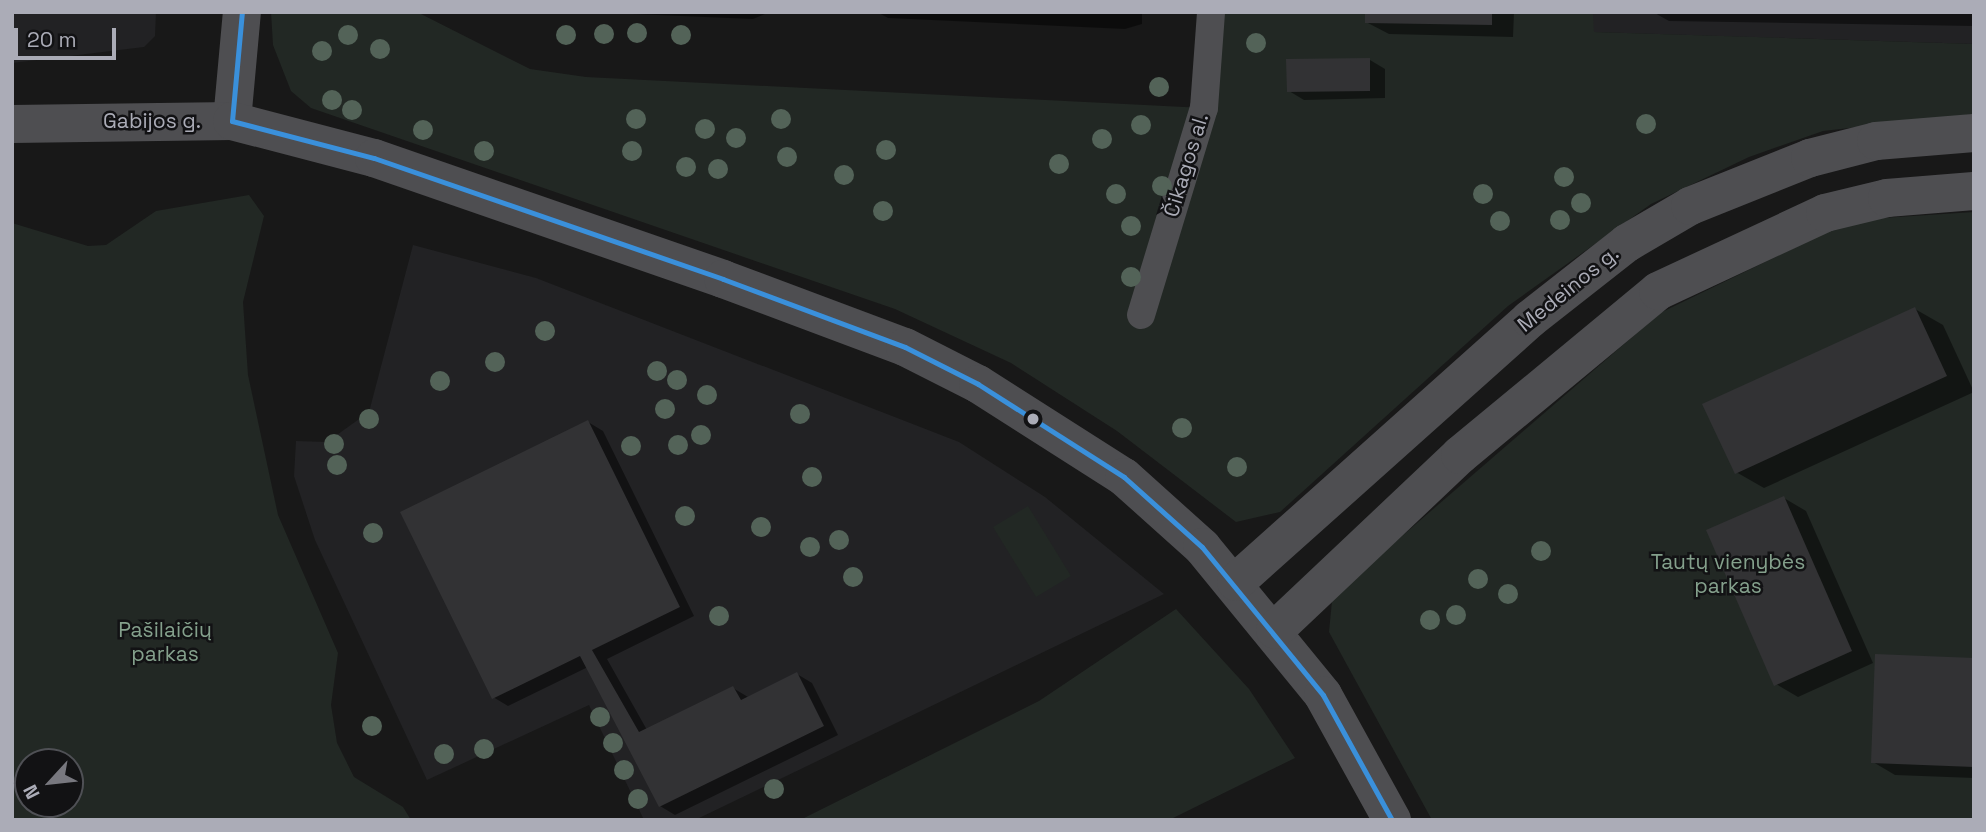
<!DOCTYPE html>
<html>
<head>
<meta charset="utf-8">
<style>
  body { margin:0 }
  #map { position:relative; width:1986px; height:832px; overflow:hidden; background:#181818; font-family:"Space Grotesk",sans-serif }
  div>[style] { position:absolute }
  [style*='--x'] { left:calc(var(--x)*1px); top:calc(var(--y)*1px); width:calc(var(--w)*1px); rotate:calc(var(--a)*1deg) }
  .built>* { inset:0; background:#222224 }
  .green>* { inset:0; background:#222824 }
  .shadow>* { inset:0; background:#0007 }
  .building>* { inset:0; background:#323234 }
  .pedestrian>* { height:28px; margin:-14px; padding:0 14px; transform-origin:14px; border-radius:14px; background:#4e4e51 }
  .tertiary>* { height:38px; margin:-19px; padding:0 19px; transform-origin:19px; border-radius:19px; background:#4e4e51 }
  .bus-1>* { height:5px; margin:-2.5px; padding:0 2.5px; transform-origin:2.5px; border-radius:2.5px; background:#3a90db }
  .trees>* { width:20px; height:20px; margin:-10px; border-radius:50%; background:#536358 }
  .dots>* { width:19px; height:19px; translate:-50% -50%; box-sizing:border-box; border:4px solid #121214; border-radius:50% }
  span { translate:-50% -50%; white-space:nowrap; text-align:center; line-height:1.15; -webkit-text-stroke:5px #121214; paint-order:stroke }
  .street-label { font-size:21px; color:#abacb7 }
  .park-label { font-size:21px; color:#84a08c }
  .frame { position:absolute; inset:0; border:14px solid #abacb7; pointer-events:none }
  .north { position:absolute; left:14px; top:748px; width:70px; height:70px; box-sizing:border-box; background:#121214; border:2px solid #4f5055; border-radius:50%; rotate:243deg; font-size:19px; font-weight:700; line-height:28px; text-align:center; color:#abacb7 }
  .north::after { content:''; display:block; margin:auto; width:24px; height:32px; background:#78787f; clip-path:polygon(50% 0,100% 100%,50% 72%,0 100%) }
  .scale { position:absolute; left:14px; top:28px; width:102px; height:32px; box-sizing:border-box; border:4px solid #abacb7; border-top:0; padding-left:9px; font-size:21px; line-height:24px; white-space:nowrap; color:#abacb7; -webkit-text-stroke:5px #121214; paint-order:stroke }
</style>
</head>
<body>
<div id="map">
  <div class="built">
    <i style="clip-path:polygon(12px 12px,156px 12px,155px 36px,144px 47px,12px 63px)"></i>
    <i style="clip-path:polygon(1593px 12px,1974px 12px,1974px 44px,1593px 32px)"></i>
    <i style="clip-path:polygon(413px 245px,536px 278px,959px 442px,1045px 497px,1164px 594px,695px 820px,644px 820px,589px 705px,427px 780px,315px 540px,294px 476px,296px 441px,327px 442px,369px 412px)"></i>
  </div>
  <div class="green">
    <i style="clip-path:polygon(271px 12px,417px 12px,530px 69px,586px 77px,1204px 108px,1211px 12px,1593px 12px,1594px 32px,1974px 44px,1974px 114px,1823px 131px,1749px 157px,1651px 204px,1508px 306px,1280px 512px,1236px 522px,1117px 431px,1011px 363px,895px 309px,311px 108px,291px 91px,273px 45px)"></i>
    <i style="clip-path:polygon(evenodd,249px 195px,264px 216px,243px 302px,248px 375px,278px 515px,338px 653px,331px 705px,337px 743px,354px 777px,403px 807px,411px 820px,12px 820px,12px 223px,88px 246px,106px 245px,156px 211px,249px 195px,70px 762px,70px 804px,28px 804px,28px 762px,70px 762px)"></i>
    <i style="clip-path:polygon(1974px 212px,1974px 820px,1432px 820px,1329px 632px,1332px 601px,1343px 587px,1660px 313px,1835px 228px,1882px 218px)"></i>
    <i style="clip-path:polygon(1028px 506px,1071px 576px,1036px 597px,993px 527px)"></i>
    <i style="clip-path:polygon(1176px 609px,1249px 689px,1295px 758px,1169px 820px,800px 820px,1039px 701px)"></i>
  </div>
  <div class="shadow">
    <i style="clip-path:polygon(584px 12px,770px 12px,753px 19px)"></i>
    <i style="clip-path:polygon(877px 12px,1142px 12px,1142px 24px,1125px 29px,888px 18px)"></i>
    <i style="clip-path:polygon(1367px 12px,1514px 12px,1513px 37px,1389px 34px,1366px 22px)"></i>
    <i style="clip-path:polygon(1653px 12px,1974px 12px,1974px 26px,1669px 21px)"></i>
    <i style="clip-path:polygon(1370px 60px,1385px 69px,1385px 98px,1304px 100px,1289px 91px)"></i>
    <i style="clip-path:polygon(1915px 309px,1943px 325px,1974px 392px,1764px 488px,1736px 472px)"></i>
    <i style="clip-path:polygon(588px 422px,603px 431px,694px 616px,607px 659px,647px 730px,733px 688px,748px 697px,797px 674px,812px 683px,838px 735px,675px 815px,660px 806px,588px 667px,508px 706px,493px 697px)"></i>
    <i style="clip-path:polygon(1784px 498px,1806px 511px,1873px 663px,1798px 697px,1776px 684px)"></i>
    <i style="clip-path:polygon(1974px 660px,1974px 778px,1895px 775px,1873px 762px)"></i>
  </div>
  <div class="building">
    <i style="clip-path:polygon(1365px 12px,1492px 12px,1492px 25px,1365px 23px)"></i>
    <i style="clip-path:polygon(1370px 58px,1370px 91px,1287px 92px,1286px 59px)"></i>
    <i style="clip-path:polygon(1915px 307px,1947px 376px,1735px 474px,1702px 404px)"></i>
    <i style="clip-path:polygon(588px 420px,680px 607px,592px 650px,639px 732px,733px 686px,741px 700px,797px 672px,824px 726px,659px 807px,580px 656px,492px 699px,400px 512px)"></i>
    <i style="clip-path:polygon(1784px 496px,1852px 651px,1774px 686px,1706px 530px)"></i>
    <i style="clip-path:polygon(1875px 654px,1974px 658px,1974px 767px,1871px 763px)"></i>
  </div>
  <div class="pedestrian">
    <i style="--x:1141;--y:315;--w:216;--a:-73.1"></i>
    <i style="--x:1204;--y:108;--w:96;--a:-85.8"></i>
  </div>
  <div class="tertiary">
    <i style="--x:232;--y:121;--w:109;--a:-84.8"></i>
    <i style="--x:12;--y:124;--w:220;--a:-0.8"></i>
    <i style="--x:232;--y:121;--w:147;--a:14.6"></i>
    <i style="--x:374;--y:158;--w:369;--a:19.1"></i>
    <i style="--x:723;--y:279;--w:194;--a:20.5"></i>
    <i style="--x:905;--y:347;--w:82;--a:26.9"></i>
    <i style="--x:978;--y:384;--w:173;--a:32.5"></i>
    <i style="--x:1124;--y:477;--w:105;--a:41.9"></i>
    <i style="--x:1202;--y:547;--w:191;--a:50.7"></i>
    <i style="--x:1323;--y:695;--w:143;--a:61.1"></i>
    <i style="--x:1236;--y:582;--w:394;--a:-41.8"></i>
    <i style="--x:1530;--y:319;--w:123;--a:-38.1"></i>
    <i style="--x:1627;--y:243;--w:73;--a:-30.4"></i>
    <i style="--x:1690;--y:206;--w:129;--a:-21.8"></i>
    <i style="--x:1810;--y:158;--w:68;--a:-14.4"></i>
    <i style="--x:1876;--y:141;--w:98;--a:-4.7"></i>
    <i style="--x:1275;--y:630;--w:255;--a:-43.4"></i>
    <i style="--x:1460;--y:455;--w:257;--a:-39.6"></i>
    <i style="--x:1658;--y:291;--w:184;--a:-25"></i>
    <i style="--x:1825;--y:213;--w:64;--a:-13.6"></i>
    <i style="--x:1887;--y:198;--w:87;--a:-4.6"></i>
  </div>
  <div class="bus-1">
    <i style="--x:232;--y:121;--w:147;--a:14.6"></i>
    <i style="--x:374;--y:158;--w:369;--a:19.1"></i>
    <i style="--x:723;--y:279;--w:194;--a:20.5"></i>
    <i style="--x:905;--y:347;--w:82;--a:26.9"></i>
    <i style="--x:978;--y:384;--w:173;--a:32.5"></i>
    <i style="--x:1124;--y:477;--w:105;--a:41.9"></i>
    <i style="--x:1202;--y:547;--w:191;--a:50.7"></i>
    <i style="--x:1323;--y:695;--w:143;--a:61.1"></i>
    <i style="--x:232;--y:121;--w:109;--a:-84.8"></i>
  </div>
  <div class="trees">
    <i style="left:637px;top:33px"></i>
    <i style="left:604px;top:34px"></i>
    <i style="left:348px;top:35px"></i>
    <i style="left:566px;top:35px"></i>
    <i style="left:681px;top:35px"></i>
    <i style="left:1256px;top:43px"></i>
    <i style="left:380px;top:49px"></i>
    <i style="left:322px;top:51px"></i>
    <i style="left:1159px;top:87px"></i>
    <i style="left:332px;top:100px"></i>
    <i style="left:352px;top:110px"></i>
    <i style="left:636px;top:119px"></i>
    <i style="left:781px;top:119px"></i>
    <i style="left:1646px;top:124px"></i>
    <i style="left:1141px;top:125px"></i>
    <i style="left:705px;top:129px"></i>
    <i style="left:423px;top:130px"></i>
    <i style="left:736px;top:138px"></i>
    <i style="left:1102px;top:139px"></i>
    <i style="left:886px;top:150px"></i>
    <i style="left:484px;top:151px"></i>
    <i style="left:632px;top:151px"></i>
    <i style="left:787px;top:157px"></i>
    <i style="left:1059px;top:164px"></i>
    <i style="left:686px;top:167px"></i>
    <i style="left:718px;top:169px"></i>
    <i style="left:844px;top:175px"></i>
    <i style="left:1564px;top:177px"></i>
    <i style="left:1162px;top:186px"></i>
    <i style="left:1116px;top:194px"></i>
    <i style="left:1483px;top:194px"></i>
    <i style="left:1581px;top:203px"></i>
    <i style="left:883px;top:211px"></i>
    <i style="left:1560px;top:220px"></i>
    <i style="left:1500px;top:221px"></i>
    <i style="left:1131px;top:226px"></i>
    <i style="left:1131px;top:277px"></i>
    <i style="left:545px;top:331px"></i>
    <i style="left:495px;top:362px"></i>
    <i style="left:657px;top:371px"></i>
    <i style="left:677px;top:380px"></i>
    <i style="left:440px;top:381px"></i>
    <i style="left:707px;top:395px"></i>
    <i style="left:665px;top:409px"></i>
    <i style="left:800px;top:414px"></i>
    <i style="left:369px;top:419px"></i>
    <i style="left:1182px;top:428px"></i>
    <i style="left:701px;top:435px"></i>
    <i style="left:334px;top:444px"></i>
    <i style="left:678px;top:445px"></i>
    <i style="left:631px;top:446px"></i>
    <i style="left:337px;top:465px"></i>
    <i style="left:1237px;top:467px"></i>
    <i style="left:812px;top:477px"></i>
    <i style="left:685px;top:516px"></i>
    <i style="left:761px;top:527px"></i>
    <i style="left:373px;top:533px"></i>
    <i style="left:839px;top:540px"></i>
    <i style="left:810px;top:547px"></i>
    <i style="left:1541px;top:551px"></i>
    <i style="left:853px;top:577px"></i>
    <i style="left:1478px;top:579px"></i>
    <i style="left:1508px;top:594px"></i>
    <i style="left:1456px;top:615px"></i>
    <i style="left:719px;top:616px"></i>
    <i style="left:1430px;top:620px"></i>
    <i style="left:600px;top:717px"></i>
    <i style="left:372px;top:726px"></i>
    <i style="left:613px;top:743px"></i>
    <i style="left:484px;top:749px"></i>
    <i style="left:444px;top:754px"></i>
    <i style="left:624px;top:770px"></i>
    <i style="left:774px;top:789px"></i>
    <i style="left:638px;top:799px"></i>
  </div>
  <div class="dots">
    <i style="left:1033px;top:419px;background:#abacb7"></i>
  </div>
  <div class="street-label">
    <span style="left:152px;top:121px">Gabijos g.</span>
    <span style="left:1186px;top:165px;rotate:-73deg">Čikagos al.</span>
    <span style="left:1568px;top:289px;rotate:-39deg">Medeinos g.</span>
  </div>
  <div class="park-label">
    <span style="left:1728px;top:574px">Tautų vienybės<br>parkas</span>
    <span style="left:165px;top:642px">Pašilaičių<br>parkas</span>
  </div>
  <div class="frame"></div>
  <div class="north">N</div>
  <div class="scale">20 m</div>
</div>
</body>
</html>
